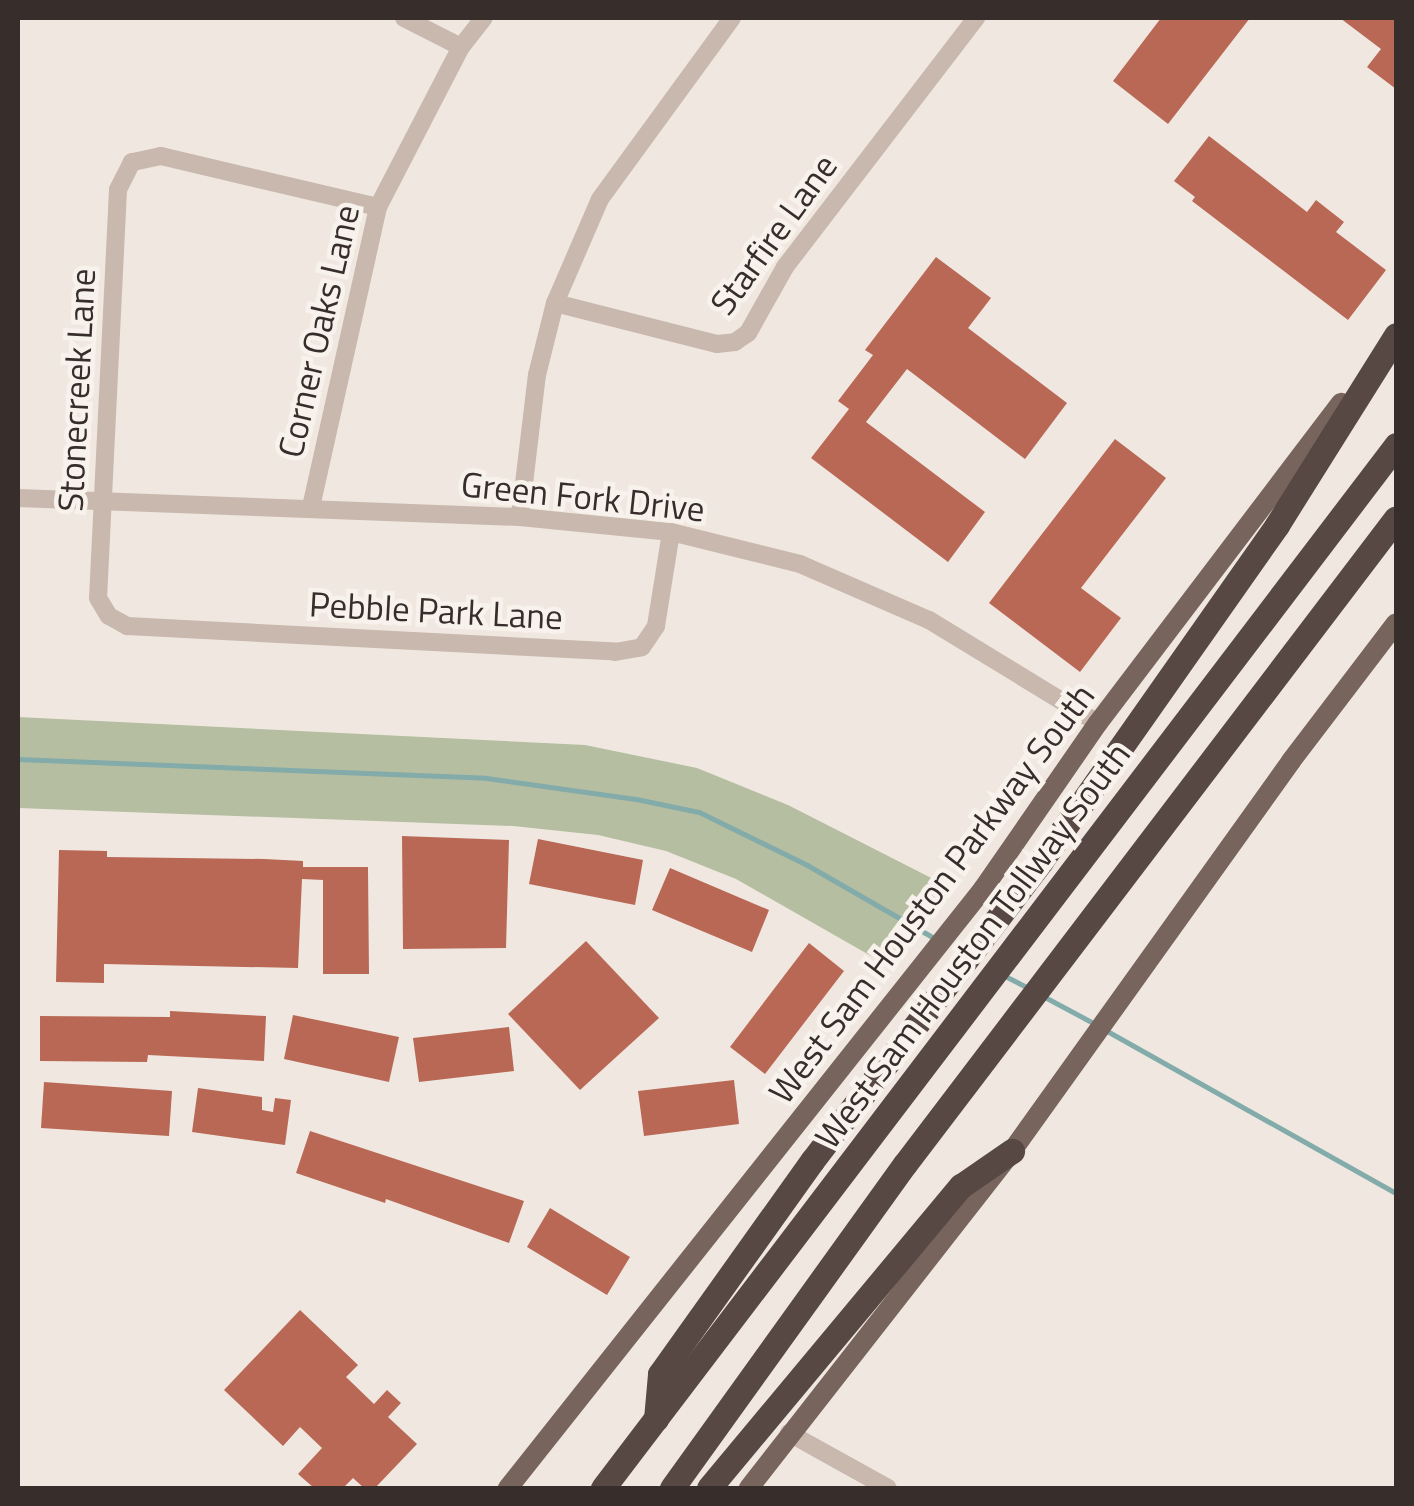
<!DOCTYPE html>
<html>
<head>
<meta charset="utf-8">
<style>
  body { margin:0 }
  #map { position:relative; width:1414px; height:1506px; overflow:hidden; background:#f0e8e0; font-family:"Titillium Web",sans-serif }
  div>[style] { position:absolute }
  [style*='--x'] { left:calc(var(--x)*1px); top:calc(var(--y)*1px); width:calc(var(--w)*1px); rotate:calc(var(--a)*1deg) }
  .green>* { inset:0; background:#b6bea1 }
  .stream>* { height:5px; margin:-2.5px; padding:0 2.5px; transform-origin:2.5px; border-radius:2.5px; background:#82abaa }
  .building>* { inset:0; background:#b96855 }
  .minor>* { height:18px; margin:-9px; padding:0 9px; transform-origin:9px; border-radius:9px; background:#c8b8ad }
  .major>* { height:20px; margin:-10px; padding:0 10px; transform-origin:10px; border-radius:10px; background:#77655d }
  .highway>* { height:25px; margin:-12.5px; padding:0 12.5px; transform-origin:12.5px; border-radius:12.5px; background:#574843 }
  span { translate:-50% -50%; white-space:nowrap; text-align:center; line-height:1.15; -webkit-text-stroke:9px #f8f2ec; paint-order:stroke }
  .street-label { font-size:35px; color:#372e2b }
  .frame { position:absolute; inset:0; border:20px solid #372e2b; pointer-events:none }
</style>
</head>
<body>
<div id="map">
  <div class="green">
    <i style="clip-path:polygon(18px 717px,585px 745px,697px 768px,788px 805px,949px 887px,885px 964px,736px 879px,666px 851px,598px 835px,513px 826px,18px 808px)"></i>
  </div>
  <div class="stream">
    <i style="--x:18;--y:759;--w:468;--a:2.3"></i>
    <i style="--x:486;--y:778;--w:151;--a:8"></i>
    <i style="--x:636;--y:799;--w:64;--a:11.7"></i>
    <i style="--x:699;--y:812;--w:120;--a:26.1"></i>
    <i style="--x:807;--y:865;--w:146;--a:29.9"></i>
    <i style="--x:1001;--y:974;--w:29;--a:27"></i>
    <i style="--x:1041;--y:995;--w:64;--a:28.2"></i>
    <i style="--x:1107;--y:1031;--w:331;--a:29.3"></i>
  </div>
  <div class="building">
    <i style="clip-path:polygon(1161px 18px,1250px 18px,1168px 124px,1113px 81px)"></i>
    <i style="clip-path:polygon(1340px 18px,1396px 18px,1396px 89px,1367px 67px,1381px 49px)"></i>
    <i style="clip-path:polygon(1209px 136px,1307px 212px,1316px 200px,1344px 222px,1336px 232px,1386px 270px,1348px 320px,1192px 201px,1195px 197px,1174px 181px)"></i>
    <i style="clip-path:polygon(936px 257px,991px 298px,968px 328px,1067px 403px,1025px 459px,907px 369px,866px 422px,985px 512px,948px 562px,811px 458px,849px 409px,838px 401px,873px 355px,865px 350px)"></i>
    <i style="clip-path:polygon(1115px 439px,1166px 478px,1081px 588px,1121px 618px,1080px 672px,989px 603px)"></i>
    <i style="clip-path:polygon(402px 836px,509px 840px,506px 948px,403px 949px)"></i>
    <i style="clip-path:polygon(538px 839px,643px 860px,635px 905px,529px 884px)"></i>
    <i style="clip-path:polygon(59px 850px,107px 851px,107px 857px,264px 859px,303px 861px,303px 867px,368px 867px,369px 974px,323px 974px,323px 880px,302px 879px,298px 968px,104px 964px,104px 983px,56px 982px)"></i>
    <i style="clip-path:polygon(670px 868px,769px 910px,752px 952px,652px 910px)"></i>
    <i style="clip-path:polygon(586px 941px,659px 1018px,580px 1090px,508px 1014px)"></i>
    <i style="clip-path:polygon(809px 943px,844px 971px,765px 1074px,730px 1047px)"></i>
    <i style="clip-path:polygon(170px 1011px,266px 1016px,264px 1061px,148px 1055px,147px 1062px,40px 1061px,40px 1016px,170px 1017px)"></i>
    <i style="clip-path:polygon(293px 1015px,399px 1037px,389px 1082px,284px 1059px)"></i>
    <i style="clip-path:polygon(509px 1027px,514px 1071px,419px 1082px,413px 1038px)"></i>
    <i style="clip-path:polygon(734px 1080px,739px 1124px,644px 1136px,638px 1091px)"></i>
    <i style="clip-path:polygon(44px 1082px,172px 1091px,169px 1136px,41px 1128px)"></i>
    <i style="clip-path:polygon(198px 1088px,262px 1097px,262px 1110px,273px 1112px,275px 1098px,291px 1100px,285px 1145px,192px 1132px)"></i>
    <i style="clip-path:polygon(310px 1131px,524px 1201px,509px 1243px,386px 1199px,385px 1203px,296px 1173px)"></i>
    <i style="clip-path:polygon(550px 1208px,630px 1257px,607px 1295px,527px 1247px)"></i>
    <i style="clip-path:polygon(300px 1310px,358px 1365px,346px 1377px,374px 1404px,387px 1390px,401px 1403px,388px 1417px,417px 1444px,375px 1488px,364px 1488px,353px 1478px,343px 1488px,314px 1488px,298px 1474px,322px 1448px,300px 1427px,283px 1446px,224px 1390px)"></i>
  </div>
  <div class="minor">
    <i style="--x:404;--y:18;--w:64;--a:27"></i>
    <i style="--x:378;--y:207;--w:223;--a:-166.8"></i>
    <i style="--x:161;--y:156;--w:30;--a:168"></i>
    <i style="--x:132;--y:162;--w:31;--a:117"></i>
    <i style="--x:118;--y:190;--w:408;--a:92.8"></i>
    <i style="--x:98;--y:598;--w:21;--a:59"></i>
    <i style="--x:109;--y:616;--w:21;--a:29"></i>
    <i style="--x:127;--y:626;--w:489;--a:3"></i>
    <i style="--x:615;--y:652;--w:27;--a:-10"></i>
    <i style="--x:642;--y:647;--w:25;--a:-56"></i>
    <i style="--x:656;--y:626;--w:95;--a:-80.9"></i>
    <i style="--x:555;--y:303;--w:167;--a:14.2"></i>
    <i style="--x:717;--y:344;--w:18;--a:-6"></i>
    <i style="--x:735;--y:342;--w:16;--a:-35"></i>
    <i style="--x:748;--y:333;--w:76;--a:-60.7"></i>
    <i style="--x:785;--y:267;--w:314;--a:-52.5"></i>
    <i style="--x:18;--y:498;--w:502;--a:2.17"></i>
    <i style="--x:520;--y:517;--w:152;--a:5.7"></i>
    <i style="--x:671;--y:532;--w:133;--a:13.9"></i>
    <i style="--x:800;--y:564;--w:141;--a:23.5"></i>
    <i style="--x:929;--y:620;--w:198;--a:31.4"></i>
    <i style="--x:311;--y:507;--w:307;--a:-77.4"></i>
    <i style="--x:378;--y:207;--w:180;--a:-62.6"></i>
    <i style="--x:461;--y:47;--w:37;--a:-52"></i>
    <i style="--x:520;--y:517;--w:143;--a:-83.2"></i>
    <i style="--x:537;--y:375;--w:74;--a:-76"></i>
    <i style="--x:555;--y:303;--w:113;--a:-66.6"></i>
    <i style="--x:600;--y:199;--w:224;--a:-53.9"></i>
    <i style="--x:789;--y:1433;--w:113;--a:29.1"></i>
  </div>
  <div class="major">
    <i style="--x:508;--y:1488;--w:764;--a:-51.59"></i>
    <i style="--x:983;--y:889;--w:202;--a:-55.3"></i>
    <i style="--x:1098;--y:723;--w:402;--a:-52.8"></i>
    <i style="--x:749;--y:1488;--w:427;--a:-52"></i>
    <i style="--x:1012;--y:1151;--w:480;--a:-54.4"></i>
    <i style="--x:1291;--y:761;--w:173;--a:-52.7"></i>
  </div>
  <div class="highway">
    <i style="--x:656;--y:1419;--w:45;--a:-84.9"></i>
    <i style="--x:660;--y:1374;--w:262;--a:-54.5"></i>
    <i style="--x:812;--y:1161;--w:377;--a:-52.6"></i>
    <i style="--x:1041;--y:861;--w:411;--a:-54.9"></i>
    <i style="--x:1277;--y:525;--w:224;--a:-57.9"></i>
    <i style="--x:603;--y:1488;--w:1310;--a:-52.75"></i>
    <i style="--x:672;--y:1488;--w:399;--a:-54.3"></i>
    <i style="--x:905;--y:1164;--w:811;--a:-52.76"></i>
    <i style="--x:709;--y:1488;--w:393;--a:-50.2"></i>
    <i style="--x:961;--y:1186;--w:62;--a:-34.5"></i>
  </div>
  <div class="street-label">
    <span style="left:773px;top:234px;rotate:-54deg">Starfire Lane</span>
    <span style="left:318px;top:331px;rotate:-77deg">Corner Oaks Lane</span>
    <span style="left:76px;top:390px;rotate:-87deg">Stonecreek Lane</span>
    <span style="left:583px;top:496px;rotate:6deg">Green Fork Drive</span>
    <span style="left:436px;top:610px;rotate:3deg">Pebble Park Lane</span>
    <span style="left:931px;top:893px;rotate:-53deg">West Sam Houston Parkway South</span>
    <span style="left:972px;top:945px;rotate:-53deg">West Sam Houston Tollway South</span>
  </div>
  <div class="frame"></div>
</div>
</body>
</html>
